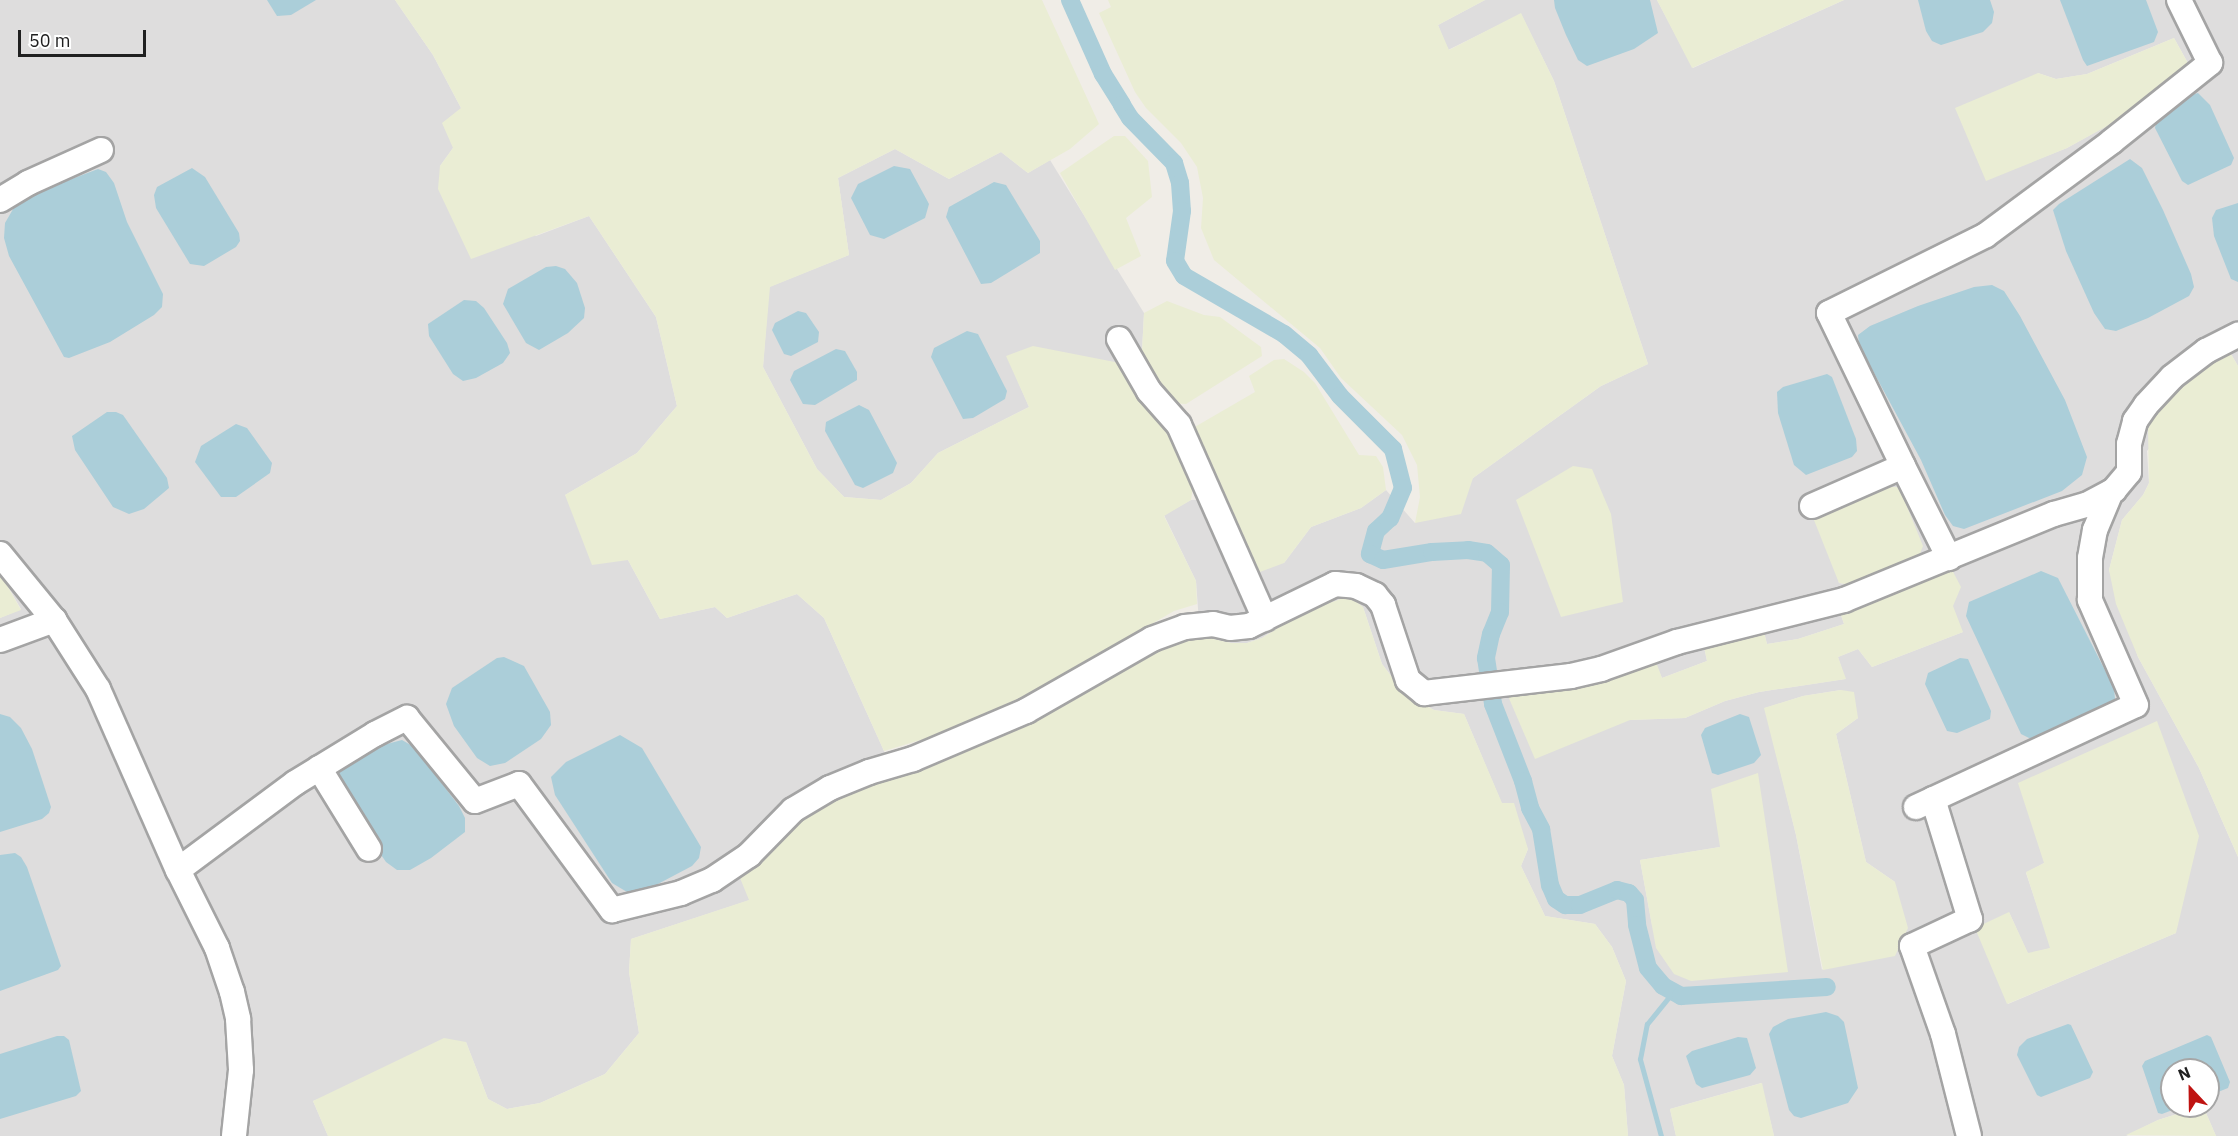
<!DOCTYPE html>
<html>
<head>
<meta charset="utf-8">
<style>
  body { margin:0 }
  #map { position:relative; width:2238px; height:1136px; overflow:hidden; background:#f0ede7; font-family:"IBM Plex Sans",sans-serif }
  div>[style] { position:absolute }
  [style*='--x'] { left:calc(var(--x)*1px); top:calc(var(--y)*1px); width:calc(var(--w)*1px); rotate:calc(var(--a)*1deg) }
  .residential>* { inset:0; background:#dedddd }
  .farmland>* { inset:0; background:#eaedd4 }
  .water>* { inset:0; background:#abced9 }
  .stream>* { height:5px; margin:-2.5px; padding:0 2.5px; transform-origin:2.5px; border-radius:2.5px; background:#abced9 }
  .canal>* { height:18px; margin:-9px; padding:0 9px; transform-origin:9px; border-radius:9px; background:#abced9 }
  .roads { filter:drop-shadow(2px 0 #a4a4a4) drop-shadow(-2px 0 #a4a4a4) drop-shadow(0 2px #a4a4a4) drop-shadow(0 -2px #a4a4a4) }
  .minor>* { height:24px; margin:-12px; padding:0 12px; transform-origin:12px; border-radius:12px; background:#fff }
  span { translate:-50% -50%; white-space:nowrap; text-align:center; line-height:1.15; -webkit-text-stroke:6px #fff; paint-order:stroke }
  .north { position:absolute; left:2160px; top:1058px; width:60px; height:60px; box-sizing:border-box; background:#fff; border:2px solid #a6a6a6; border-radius:50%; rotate:338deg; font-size:16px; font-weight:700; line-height:24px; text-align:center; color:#202020 }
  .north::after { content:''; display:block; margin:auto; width:21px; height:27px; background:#bf1311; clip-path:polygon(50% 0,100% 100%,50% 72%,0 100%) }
  .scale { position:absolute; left:18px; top:30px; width:128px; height:27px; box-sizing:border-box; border:3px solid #202020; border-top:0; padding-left:8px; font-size:18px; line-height:21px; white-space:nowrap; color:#202020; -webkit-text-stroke:4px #fff; paint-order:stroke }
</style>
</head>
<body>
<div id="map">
  <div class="residential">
    <i style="clip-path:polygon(0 0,395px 0,433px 55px,461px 108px,453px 148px,440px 166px,536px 236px,589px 216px,656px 317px,677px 406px,637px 453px,565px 495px,628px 560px,660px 619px,715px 607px,727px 618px,797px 594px,824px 618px,884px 751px,889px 777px,750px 900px,631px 939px,629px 972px,639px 1033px,605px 1074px,540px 1103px,507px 1109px,488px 1099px,466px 1042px,313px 1101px,328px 1136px,0 1136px,0 618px,21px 609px,0 573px)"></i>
    <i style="clip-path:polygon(evenodd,1485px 0,1657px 0,1693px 68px,1844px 0,2238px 0,2238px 366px,2228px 349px,2147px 451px,2149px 483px,2143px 495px,2122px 520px,2109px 570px,2138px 657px,2199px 768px,2238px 857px,2238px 1136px,2216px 1136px,2203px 1106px,2208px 1106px,2208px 1070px,2172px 1070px,2172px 1106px,2202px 1106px,2158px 1120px,2126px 1136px,1774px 1136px,1761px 1083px,1670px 1109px,1676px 1136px,1628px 1136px,1624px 1085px,1612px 1056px,1626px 981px,1612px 947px,1595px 924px,1545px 916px,1521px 866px,1528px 849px,1502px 804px,1464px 714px,1434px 710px,1405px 694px,1382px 664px,1363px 607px,1277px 628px,1262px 638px,1247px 643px,1231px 643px,1200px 636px,1196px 581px,1164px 515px,1191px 500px,1223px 499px,1284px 563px,1311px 527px,1361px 508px,1386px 490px,1415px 523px,1473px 478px,1601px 386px,1648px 364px,1554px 81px,1521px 14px,1448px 50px,1438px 25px,1485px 0,2174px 38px,2189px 65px,2108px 125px,2067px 148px,1986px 180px,2038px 73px,2056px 79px,2087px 74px,2174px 38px,1485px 0,1887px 488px,1919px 556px,1846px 584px,1839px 583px,1821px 514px,1887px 488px,1485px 0,1839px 609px,1963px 632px,1872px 667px,1858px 649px,1838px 657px,1845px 679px,1759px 692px,1725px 701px,1685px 718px,1630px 720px,1508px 696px,1588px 683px,1655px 662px,1662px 678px,1707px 661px,1703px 642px,1763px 628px,1767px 644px,1798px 639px,1844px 624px,1839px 609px,1485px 0,1841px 690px,1858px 718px,1836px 734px,1866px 862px,1895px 882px,1822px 970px,1796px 835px,1765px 708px,1803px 696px,1841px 690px,1485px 0,1720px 847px,1652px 925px,1640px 860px,1720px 847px,1485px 0,2044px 863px,2176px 933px,2008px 1004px,2009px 912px,2028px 954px,2051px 948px,2026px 873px,2044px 863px)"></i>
    <i style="clip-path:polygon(895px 149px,949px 179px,1001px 152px,1028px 173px,1050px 160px,1144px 313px,1142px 351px,1125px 364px,1007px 356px,1029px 407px,938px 453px,911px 483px,881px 500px,844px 497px,817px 469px,763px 367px,769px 287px,849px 255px,838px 178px)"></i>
  </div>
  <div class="farmland">
    <i style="clip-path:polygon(395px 0,1042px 0,1099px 124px,1070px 149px,1028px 173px,1001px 152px,949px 179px,895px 149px,838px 178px,849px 255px,770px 287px,763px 367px,817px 469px,844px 497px,881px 500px,911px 483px,938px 453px,1029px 407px,1006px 356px,1033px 346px,1125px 364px,1170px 425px,1194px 480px,1191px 500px,1164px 516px,1196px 581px,1197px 604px,1174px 611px,1044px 687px,937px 735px,884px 751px,824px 618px,797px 594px,727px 618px,715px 607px,660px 619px,628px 560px,592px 565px,565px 495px,637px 453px,677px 406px,656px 317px,589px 216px,471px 259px,438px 189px,440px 166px,453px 148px,442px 123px,461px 108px,433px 55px)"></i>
    <i style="clip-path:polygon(1108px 0,1485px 0,1438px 25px,1449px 50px,1521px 13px,1554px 81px,1648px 364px,1601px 386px,1473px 478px,1461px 514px,1415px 523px,1420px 497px,1417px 465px,1402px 435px,1341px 378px,1320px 348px,1214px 260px,1201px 228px,1203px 198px,1197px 167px,1181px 143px,1146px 108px,1135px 92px,1099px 13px,1111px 7px)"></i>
    <i style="clip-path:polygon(1657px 0,1844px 0,1692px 68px)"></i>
    <i style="clip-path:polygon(2174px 38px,2189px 65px,2109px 125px,2067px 148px,1986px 181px,1955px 108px,2038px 73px,2056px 79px,2087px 74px)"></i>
    <i style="clip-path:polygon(1114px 136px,1125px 136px,1148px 161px,1152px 197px,1126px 218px,1141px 256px,1115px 270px,1060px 173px)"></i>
    <i style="clip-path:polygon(1167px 301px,1204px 315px,1220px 317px,1261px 347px,1262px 356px,1186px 404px,1171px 403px,1153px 377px,1142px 351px,1144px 313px)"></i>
    <i style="clip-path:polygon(2228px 349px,2238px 366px,2238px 857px,2199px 768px,2138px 657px,2116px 604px,2109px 570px,2122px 520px,2143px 495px,2149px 483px,2148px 429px,2159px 404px,2174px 386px)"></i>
    <i style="clip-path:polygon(1284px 359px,1304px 372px,1315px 383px,1359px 455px,1376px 456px,1383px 467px,1386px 490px,1361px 508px,1311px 527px,1284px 563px,1257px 573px,1193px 428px,1255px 392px,1249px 376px,1274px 360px)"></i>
    <i style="clip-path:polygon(1573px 466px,1592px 469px,1611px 514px,1623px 602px,1561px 617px,1516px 500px)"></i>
    <i style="clip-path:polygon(1887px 487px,1899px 487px,1923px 546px,1919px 556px,1846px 584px,1839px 583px,1814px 520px,1820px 514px)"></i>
    <i style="clip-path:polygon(1951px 568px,1961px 587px,1953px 606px,1963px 632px,1872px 667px,1858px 649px,1838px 657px,1846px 679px,1759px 692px,1725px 701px,1685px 718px,1630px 720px,1535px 759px,1508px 696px,1588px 683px,1656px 662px,1662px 678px,1707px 661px,1703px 642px,1763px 628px,1767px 644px,1798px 639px,1844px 624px,1839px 609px)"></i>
    <i style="clip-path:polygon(0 573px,21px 610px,0 618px)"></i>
    <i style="clip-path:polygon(1349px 596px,1363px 607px,1382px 664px,1405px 694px,1434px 710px,1464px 714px,1502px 803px,1514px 803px,1528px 849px,1521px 866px,1545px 916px,1595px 924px,1612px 947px,1626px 981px,1612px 1056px,1624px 1085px,1628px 1136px,328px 1136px,313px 1101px,444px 1038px,466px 1042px,488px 1099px,507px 1109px,540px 1103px,605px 1074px,639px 1033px,629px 972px,631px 939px,749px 900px,740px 878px,809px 812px,840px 795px,1019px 727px,1074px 700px,1159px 649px,1180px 640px,1200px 636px,1231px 643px,1247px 643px,1262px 638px,1304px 612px)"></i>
    <i style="clip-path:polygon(1841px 690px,1854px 692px,1858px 718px,1836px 734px,1866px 862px,1895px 882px,1908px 928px,1895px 956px,1823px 970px,1796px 835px,1764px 708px,1803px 696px)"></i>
    <i style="clip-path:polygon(2157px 721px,2199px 836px,2176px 933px,2007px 1004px,1975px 928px,2009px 912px,2028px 953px,2050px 948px,2026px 872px,2044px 863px,2018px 783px)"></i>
    <i style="clip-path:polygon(1758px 773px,1788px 972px,1691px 981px,1674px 974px,1656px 948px,1640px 860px,1720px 847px,1711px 789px)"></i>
    <i style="clip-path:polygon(1762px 1083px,1774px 1136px,1676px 1136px,1670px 1109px)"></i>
    <i style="clip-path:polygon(2203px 1106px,2216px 1136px,2126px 1135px,2158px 1120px)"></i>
  </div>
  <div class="water">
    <i style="clip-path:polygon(267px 0,316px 0,291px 15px,277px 16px)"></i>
    <i style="clip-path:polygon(1554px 0,1650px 0,1658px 33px,1634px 49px,1587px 66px,1578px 60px,1566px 35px,1555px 8px)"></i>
    <i style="clip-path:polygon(1918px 0,1990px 0,1994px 12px,1992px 23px,1983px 32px,1941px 45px,1932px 41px,1926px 31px)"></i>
    <i style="clip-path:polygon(2060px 0,2146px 0,2158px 32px,2154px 42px,2087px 66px,2083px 60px)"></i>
    <i style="clip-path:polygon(2198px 93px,2210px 105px,2234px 158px,2231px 165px,2188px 185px,2182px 181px,2155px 128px,2156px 123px,2188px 96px)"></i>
    <i style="clip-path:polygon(2130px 159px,2142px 168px,2163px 210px,2191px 274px,2194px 287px,2189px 296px,2148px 318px,2116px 331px,2105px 329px,2094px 313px,2066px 251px,2053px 210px,2059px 204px)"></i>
    <i style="clip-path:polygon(894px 166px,910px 169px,929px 204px,925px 218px,884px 239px,870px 235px,851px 198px,858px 184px)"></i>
    <i style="clip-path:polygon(192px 168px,205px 177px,239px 233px,240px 241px,236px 247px,204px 266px,190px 264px,156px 208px,154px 195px,157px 187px)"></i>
    <i style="clip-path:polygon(98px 169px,106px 172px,114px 183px,127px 222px,163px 294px,162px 307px,154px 315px,110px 342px,69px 358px,64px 357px,9px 256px,4px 238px,5px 223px,16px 204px,32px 194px)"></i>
    <i style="clip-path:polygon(994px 182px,1006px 185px,1040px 241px,1040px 253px,991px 283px,981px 284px,946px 217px,949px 207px)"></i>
    <i style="clip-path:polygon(2238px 203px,2238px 282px,2231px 279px,2214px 236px,2212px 218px,2216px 210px)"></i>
    <i style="clip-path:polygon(556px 266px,565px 269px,577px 283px,585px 308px,584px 318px,568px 333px,539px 350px,526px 343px,503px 304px,508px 289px,546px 267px)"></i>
    <i style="clip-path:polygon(1992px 285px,2004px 291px,2020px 316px,2065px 400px,2087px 457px,2082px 475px,2062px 491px,1964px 529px,1953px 526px,1945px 515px,1921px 460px,1859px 345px,1858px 335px,1870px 326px,1918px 306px,1974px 287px)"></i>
    <i style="clip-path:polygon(464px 300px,476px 301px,484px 308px,507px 343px,510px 353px,503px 363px,476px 378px,463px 381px,453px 374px,429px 336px,428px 324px)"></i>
    <i style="clip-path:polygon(798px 311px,806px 313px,819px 332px,818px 342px,791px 356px,784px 354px,772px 330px,775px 323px)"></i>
    <i style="clip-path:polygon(967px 331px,978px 334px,1007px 391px,1005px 399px,973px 418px,963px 419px,931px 357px,934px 348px)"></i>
    <i style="clip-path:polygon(836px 349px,845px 351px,857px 372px,857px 380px,815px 405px,803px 404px,790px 380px,794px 371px)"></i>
    <i style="clip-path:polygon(1827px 374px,1832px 377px,1856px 439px,1857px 451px,1852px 457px,1806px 475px,1794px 465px,1778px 413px,1777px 392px,1783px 387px)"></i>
    <i style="clip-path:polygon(859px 405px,869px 410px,897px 463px,893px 473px,863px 488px,855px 485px,825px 431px,826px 422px)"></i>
    <i style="clip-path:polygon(107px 412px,116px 412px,123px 415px,167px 478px,169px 488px,144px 509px,129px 514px,113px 507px,75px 450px,72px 436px)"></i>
    <i style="clip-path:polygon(236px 424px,247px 428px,272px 463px,270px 473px,236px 497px,221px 497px,195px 462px,201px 446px)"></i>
    <i style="clip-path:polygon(2041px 571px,2058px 578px,2114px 688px,2115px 699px,2107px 709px,2037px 738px,2029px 738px,2021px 734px,1966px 616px,1969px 602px)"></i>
    <i style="clip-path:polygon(504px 657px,524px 666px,550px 712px,551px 725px,541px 739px,505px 763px,490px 766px,477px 758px,454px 726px,446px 704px,452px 688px,497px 658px)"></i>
    <i style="clip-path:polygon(1960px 658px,1968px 659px,1991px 711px,1990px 719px,1957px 733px,1947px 731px,1925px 684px,1928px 673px)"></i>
    <i style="clip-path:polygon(0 714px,10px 717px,21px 728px,32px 749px,51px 807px,49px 813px,42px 819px,0 832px)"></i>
    <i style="clip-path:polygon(1740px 714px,1749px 717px,1761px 755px,1754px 763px,1718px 775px,1712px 773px,1701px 735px,1705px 728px)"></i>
    <i style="clip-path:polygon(620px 735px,642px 748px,701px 847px,699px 858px,692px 866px,656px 885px,627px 892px,612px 883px,555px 795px,551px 777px,566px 762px)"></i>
    <i style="clip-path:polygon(402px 740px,414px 747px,459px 806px,465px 818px,465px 832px,431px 858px,410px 870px,397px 870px,386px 862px,336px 790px,334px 778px,349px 762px,383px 745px)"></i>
    <i style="clip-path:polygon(15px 853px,21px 857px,27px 867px,61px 966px,58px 970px,0 991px,0 855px)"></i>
    <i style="clip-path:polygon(1826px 1012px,1838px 1016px,1844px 1022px,1858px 1088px,1848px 1103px,1801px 1118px,1794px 1116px,1789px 1110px,1769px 1034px,1773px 1027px,1788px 1019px)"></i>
    <i style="clip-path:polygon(2068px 1024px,2071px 1025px,2093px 1072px,2090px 1078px,2041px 1097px,2037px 1095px,2017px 1055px,2019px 1047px,2027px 1039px)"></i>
    <i style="clip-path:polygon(2207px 1035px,2211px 1037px,2230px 1082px,2228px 1088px,2208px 1096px,2208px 1070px,2172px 1070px,2172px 1106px,2183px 1106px,2162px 1114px,2158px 1113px,2142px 1066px,2145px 1061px)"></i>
    <i style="clip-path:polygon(57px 1036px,64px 1036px,69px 1040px,81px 1091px,76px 1096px,0 1119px,0 1054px)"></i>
    <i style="clip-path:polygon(1738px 1037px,1747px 1038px,1756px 1068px,1750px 1075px,1702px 1088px,1696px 1084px,1686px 1056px,1692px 1051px)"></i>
  </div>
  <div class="stream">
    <i style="--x:1661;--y:1136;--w:80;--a:-105.3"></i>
    <i style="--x:1640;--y:1059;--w:36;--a:-79"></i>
    <i style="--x:1647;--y:1024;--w:41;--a:-50.9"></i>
  </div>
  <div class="canal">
    <i style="--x:1070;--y:0;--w:81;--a:66"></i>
    <i style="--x:1103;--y:74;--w:36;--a:58"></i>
    <i style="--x:1122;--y:105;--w:15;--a:58"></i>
    <i style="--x:1130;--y:118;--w:63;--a:45.6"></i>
    <i style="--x:1174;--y:163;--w:21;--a:73"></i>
    <i style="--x:1180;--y:183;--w:28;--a:86"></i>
    <i style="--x:1182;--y:211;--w:50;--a:98"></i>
    <i style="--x:1175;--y:261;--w:17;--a:59"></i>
    <i style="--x:1184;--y:276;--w:116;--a:30.1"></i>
    <i style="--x:1284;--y:334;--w:33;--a:40"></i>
    <i style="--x:1309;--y:355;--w:51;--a:52.9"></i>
    <i style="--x:1340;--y:396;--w:75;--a:45"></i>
    <i style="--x:1393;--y:449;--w:40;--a:75.6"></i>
    <i style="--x:1403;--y:488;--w:33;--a:113"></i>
    <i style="--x:1390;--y:518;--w:19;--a:137"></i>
    <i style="--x:1376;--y:531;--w:24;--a:105"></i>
    <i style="--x:1370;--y:554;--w:14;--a:25"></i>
    <i style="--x:1383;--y:560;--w:50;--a:-9.3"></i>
    <i style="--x:1432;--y:552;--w:36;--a:-3"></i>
    <i style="--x:1468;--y:550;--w:19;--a:9"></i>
    <i style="--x:1487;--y:553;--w:18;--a:41"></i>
    <i style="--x:1501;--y:565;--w:47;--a:91.2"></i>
    <i style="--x:1500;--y:612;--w:24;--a:112"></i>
    <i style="--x:1491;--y:634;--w:25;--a:102"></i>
    <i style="--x:1486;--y:658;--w:47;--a:81.3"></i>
    <i style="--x:1493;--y:704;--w:83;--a:68.7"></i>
    <i style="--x:1523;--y:781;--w:28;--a:75"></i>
    <i style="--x:1530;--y:808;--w:24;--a:62"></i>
    <i style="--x:1541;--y:829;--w:57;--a:80.9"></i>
    <i style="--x:1550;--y:885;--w:15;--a:67"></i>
    <i style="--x:1556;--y:899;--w:11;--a:34"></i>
    <i style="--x:1565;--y:905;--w:15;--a:0"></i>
    <i style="--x:1580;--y:905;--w:40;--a:-22"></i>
    <i style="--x:1617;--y:890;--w:12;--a:14"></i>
    <i style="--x:1629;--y:893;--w:9;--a:49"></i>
    <i style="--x:1635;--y:900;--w:25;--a:85"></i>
    <i style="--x:1637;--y:925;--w:44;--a:75.7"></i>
    <i style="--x:1648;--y:968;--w:23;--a:50"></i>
    <i style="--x:1663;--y:986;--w:21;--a:29"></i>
    <i style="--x:1681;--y:996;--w:146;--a:-3.5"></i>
  </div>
  <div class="roads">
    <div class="minor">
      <i style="--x:0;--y:200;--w:33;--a:-31"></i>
      <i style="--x:28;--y:183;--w:80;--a:-24.3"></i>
      <i style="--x:1119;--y:339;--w:60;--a:60"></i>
      <i style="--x:1149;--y:391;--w:45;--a:48.6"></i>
      <i style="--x:1179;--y:425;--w:212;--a:66.1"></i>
      <i style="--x:1903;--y:466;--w:170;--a:-115.8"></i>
      <i style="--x:1829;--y:313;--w:175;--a:-26.4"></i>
      <i style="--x:1986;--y:235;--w:156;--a:-36.6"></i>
      <i style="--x:2111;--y:142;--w:127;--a:-38.6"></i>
      <i style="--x:2210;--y:63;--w:70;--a:-116.2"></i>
      <i style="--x:1812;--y:506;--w:99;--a:-23.7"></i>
      <i style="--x:1903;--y:466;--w:103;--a:63.4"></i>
      <i style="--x:0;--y:554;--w:85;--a:50.7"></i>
      <i style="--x:54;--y:620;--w:82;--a:57.5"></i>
      <i style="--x:98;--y:689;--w:198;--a:66.2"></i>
      <i style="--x:178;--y:870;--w:87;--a:63.4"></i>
      <i style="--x:217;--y:948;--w:46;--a:71.2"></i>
      <i style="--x:232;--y:992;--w:28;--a:77"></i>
      <i style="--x:238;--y:1019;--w:51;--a:86.6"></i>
      <i style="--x:241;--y:1070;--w:66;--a:96.1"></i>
      <i style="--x:0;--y:640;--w:58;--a:-20.3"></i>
      <i style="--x:319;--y:768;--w:95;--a:58.3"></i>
      <i style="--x:1933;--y:799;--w:126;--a:72.9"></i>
      <i style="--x:1970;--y:919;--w:64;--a:155"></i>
      <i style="--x:1912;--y:946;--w:93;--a:70.6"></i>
      <i style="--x:1943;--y:1034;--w:105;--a:75.7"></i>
      <i style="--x:1916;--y:807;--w:242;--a:-24.9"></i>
      <i style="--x:2136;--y:705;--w:115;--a:-113.7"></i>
      <i style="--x:2090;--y:600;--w:42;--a:-90"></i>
      <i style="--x:2090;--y:558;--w:28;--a:-80"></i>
      <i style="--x:2095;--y:530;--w:41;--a:-67.2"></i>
      <i style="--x:178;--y:870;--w:146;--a:-36.6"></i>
      <i style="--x:295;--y:783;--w:94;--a:-31.5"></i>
      <i style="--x:375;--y:734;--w:36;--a:-27"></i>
      <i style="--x:407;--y:718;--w:107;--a:50.7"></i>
      <i style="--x:475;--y:801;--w:47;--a:-21.1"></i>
      <i style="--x:519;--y:784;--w:157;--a:53.6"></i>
      <i style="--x:612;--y:910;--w:71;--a:-13.8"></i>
      <i style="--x:681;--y:893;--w:34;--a:-23"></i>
      <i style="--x:712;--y:880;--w:45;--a:-34"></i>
      <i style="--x:749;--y:855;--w:63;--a:-45.6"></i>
      <i style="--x:793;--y:810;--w:43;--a:-30.7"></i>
      <i style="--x:830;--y:788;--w:42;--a:-22.3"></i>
      <i style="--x:869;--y:772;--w:46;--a:-16.5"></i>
      <i style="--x:913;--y:759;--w:123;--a:-23"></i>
      <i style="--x:1026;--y:711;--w:145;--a:-29.7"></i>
      <i style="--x:1152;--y:639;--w:35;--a:-20"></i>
      <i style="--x:1185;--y:627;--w:28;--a:-6"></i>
      <i style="--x:1213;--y:624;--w:17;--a:13"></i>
      <i style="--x:1230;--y:628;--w:19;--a:-6"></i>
      <i style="--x:1249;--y:626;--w:96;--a:-26"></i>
      <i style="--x:1335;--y:584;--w:21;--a:5"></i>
      <i style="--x:1356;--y:586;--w:21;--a:25"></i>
      <i style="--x:1375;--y:595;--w:13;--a:51"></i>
      <i style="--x:1383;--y:605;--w:79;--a:71.6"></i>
      <i style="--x:1408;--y:680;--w:21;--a:39"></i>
      <i style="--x:1424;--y:693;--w:148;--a:-6.6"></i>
      <i style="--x:1571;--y:676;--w:31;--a:-13"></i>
      <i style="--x:1601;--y:669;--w:81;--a:-19.6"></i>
      <i style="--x:1677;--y:642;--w:172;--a:-14.1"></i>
      <i style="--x:1844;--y:600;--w:227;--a:-22.3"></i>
      <i style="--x:2054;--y:514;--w:33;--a:-16"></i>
      <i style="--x:2086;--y:505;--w:32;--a:-28"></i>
      <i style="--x:2114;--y:490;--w:23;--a:-50"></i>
      <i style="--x:2129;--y:472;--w:28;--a:-90"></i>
      <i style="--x:2129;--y:444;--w:24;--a:-75"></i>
      <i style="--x:2135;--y:421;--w:19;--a:-55"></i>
      <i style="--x:2146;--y:405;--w:38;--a:-47"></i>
      <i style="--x:2172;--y:377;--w:43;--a:-37.4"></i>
      <i style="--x:2206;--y:351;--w:36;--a:-27"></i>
    </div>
  </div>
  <div class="north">N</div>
  <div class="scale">50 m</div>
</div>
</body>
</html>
